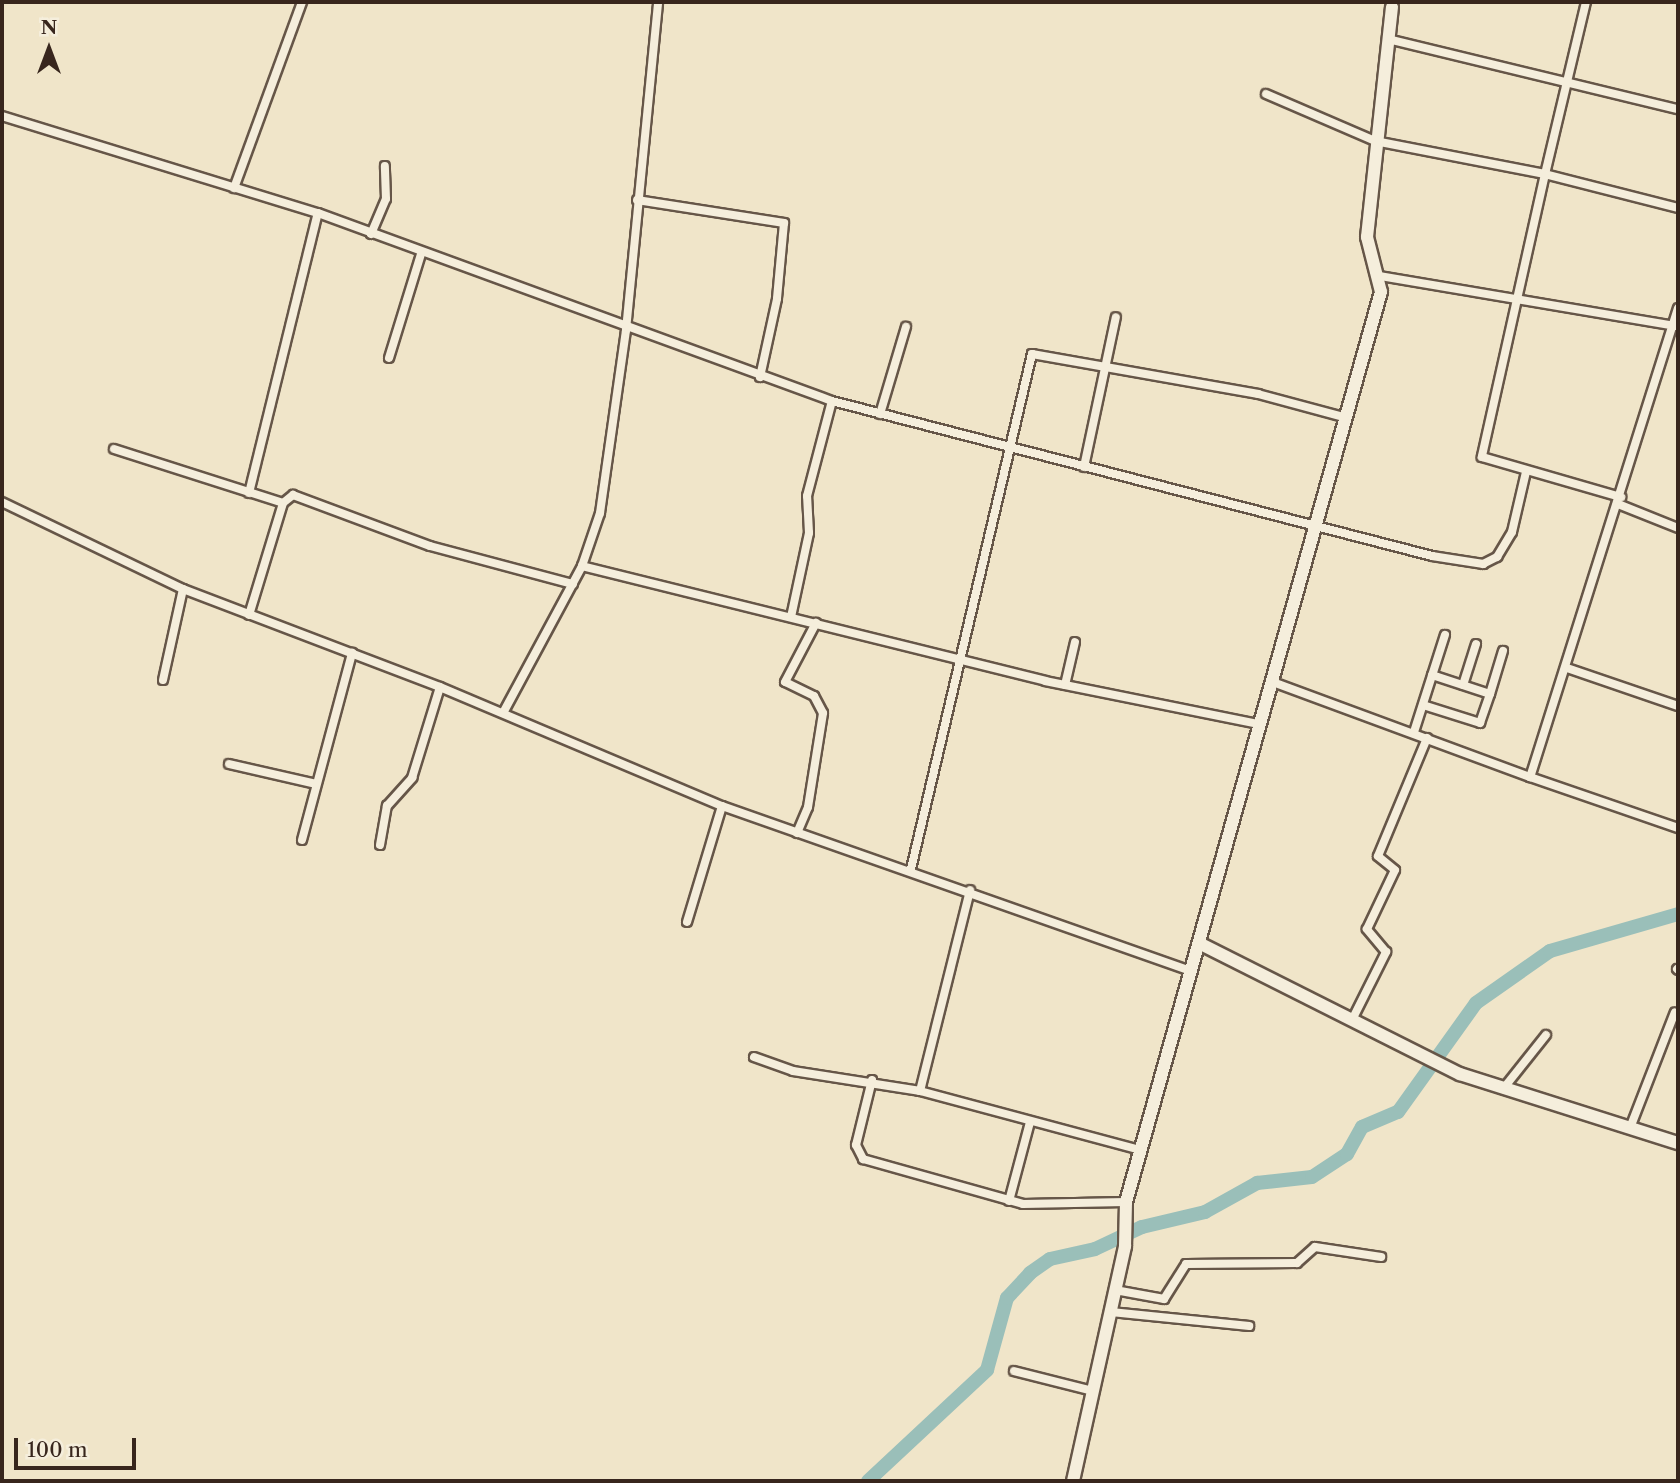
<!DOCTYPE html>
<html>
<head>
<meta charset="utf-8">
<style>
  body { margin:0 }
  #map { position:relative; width:1680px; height:1483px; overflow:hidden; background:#f0e5c9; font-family:"Libre Caslon Text",serif }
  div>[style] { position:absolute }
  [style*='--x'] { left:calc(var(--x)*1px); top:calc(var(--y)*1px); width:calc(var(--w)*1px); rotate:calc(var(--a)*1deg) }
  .river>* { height:14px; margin:-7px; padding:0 7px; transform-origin:7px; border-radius:7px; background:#9abfb9 }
  .roads { filter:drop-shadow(2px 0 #665648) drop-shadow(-2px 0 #665648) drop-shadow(0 2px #665648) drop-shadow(0 -2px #665648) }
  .street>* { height:8px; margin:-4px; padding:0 4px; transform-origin:4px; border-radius:4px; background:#f5eedc }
  .secondary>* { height:12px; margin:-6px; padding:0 6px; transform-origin:6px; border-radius:6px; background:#f5eedc }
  span { translate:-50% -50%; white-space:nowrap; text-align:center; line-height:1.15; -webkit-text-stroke:5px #f5eedc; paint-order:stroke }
  .frame { position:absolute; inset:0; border:4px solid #38261d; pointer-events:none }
  .north { position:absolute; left:14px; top:14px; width:70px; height:70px; -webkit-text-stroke:5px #f5eedc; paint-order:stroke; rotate:0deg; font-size:19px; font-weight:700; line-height:28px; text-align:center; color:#38261d }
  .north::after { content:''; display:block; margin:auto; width:24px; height:32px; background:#38261d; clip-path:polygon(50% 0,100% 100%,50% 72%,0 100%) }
  .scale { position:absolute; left:14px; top:1438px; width:122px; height:32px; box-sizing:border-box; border:4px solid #38261d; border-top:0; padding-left:9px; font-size:21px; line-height:24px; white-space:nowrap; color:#38261d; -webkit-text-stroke:5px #f5eedc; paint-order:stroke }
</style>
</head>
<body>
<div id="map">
  <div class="river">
    <i style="--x:868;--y:1481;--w:163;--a:-43"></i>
    <i style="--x:987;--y:1370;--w:75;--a:-74.5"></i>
    <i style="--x:1007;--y:1298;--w:34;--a:-47"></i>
    <i style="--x:1030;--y:1273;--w:24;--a:-35"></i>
    <i style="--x:1050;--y:1259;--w:46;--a:-12.5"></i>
    <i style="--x:1095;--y:1249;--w:52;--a:-25.1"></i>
    <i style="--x:1142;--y:1227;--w:65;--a:-13.4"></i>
    <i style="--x:1205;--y:1212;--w:60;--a:-29.1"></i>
    <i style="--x:1257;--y:1183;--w:55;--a:-6.2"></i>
    <i style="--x:1312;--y:1177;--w:42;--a:-33.3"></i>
    <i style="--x:1347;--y:1154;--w:31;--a:-61"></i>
    <i style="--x:1362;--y:1127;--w:39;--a:-23"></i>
    <i style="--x:1398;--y:1112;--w:134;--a:-54.4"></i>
    <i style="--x:1476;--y:1003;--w:90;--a:-35.1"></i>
    <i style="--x:1550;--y:951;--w:133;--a:-16.1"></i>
  </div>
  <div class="roads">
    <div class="street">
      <i style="--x:1586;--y:2;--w:177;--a:103.4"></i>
      <i style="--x:1545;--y:174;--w:137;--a:14.3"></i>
      <i style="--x:1388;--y:39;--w:298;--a:13.6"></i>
      <i style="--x:1266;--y:94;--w:119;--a:23.3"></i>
      <i style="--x:1375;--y:141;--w:173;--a:11"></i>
      <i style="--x:1545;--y:174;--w:290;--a:102.6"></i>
      <i style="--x:1482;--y:457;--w:145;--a:16.1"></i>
      <i style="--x:2;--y:116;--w:331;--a:17.1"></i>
      <i style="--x:318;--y:213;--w:547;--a:20.09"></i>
      <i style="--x:832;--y:401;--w:620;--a:14.48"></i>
      <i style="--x:1432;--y:556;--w:52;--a:8.9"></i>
      <i style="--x:1483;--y:564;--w:16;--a:-27"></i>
      <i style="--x:1497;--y:557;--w:29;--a:-59"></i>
      <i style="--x:1512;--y:532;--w:62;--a:-76.9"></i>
      <i style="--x:234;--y:188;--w:198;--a:-69.9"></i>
      <i style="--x:637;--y:200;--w:149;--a:8.9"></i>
      <i style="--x:784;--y:223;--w:76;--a:95.3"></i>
      <i style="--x:777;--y:299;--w:80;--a:102.3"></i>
      <i style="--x:371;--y:234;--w:38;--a:-67"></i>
      <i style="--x:386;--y:199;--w:33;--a:-92"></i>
      <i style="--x:1380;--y:276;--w:301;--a:9.6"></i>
      <i style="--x:1678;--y:308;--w:492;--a:107.5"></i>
      <i style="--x:1530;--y:777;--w:157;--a:19"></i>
      <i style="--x:389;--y:358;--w:109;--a:-72.9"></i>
      <i style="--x:880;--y:414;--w:91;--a:-73.4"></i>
      <i style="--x:114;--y:449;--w:177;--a:17.7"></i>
      <i style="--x:1084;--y:467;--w:153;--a:-78"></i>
      <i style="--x:249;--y:493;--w:288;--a:-76.2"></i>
      <i style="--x:2;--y:502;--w:201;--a:25.7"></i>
      <i style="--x:183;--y:589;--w:275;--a:20.9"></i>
      <i style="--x:440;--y:687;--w:306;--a:22.9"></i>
      <i style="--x:722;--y:806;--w:497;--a:19.4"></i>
      <i style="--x:1618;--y:504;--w:65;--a:21.8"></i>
      <i style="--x:582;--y:566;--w:477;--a:13.9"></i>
      <i style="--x:1045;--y:681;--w:217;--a:11.4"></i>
      <i style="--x:249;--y:615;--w:117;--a:-73.1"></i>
      <i style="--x:283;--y:503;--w:13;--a:-39"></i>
      <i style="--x:293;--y:495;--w:146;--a:20.4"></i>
      <i style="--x:430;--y:546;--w:148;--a:14.9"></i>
      <i style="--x:791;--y:617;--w:86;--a:-77.9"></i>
      <i style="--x:809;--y:533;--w:37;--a:-93"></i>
      <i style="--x:807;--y:496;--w:98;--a:-75.3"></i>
      <i style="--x:1567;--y:668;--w:117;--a:18.9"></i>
      <i style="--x:1432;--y:675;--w:61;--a:18.1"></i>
      <i style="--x:1490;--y:694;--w:45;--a:-73.2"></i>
      <i style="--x:163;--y:680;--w:93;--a:-77.6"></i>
      <i style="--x:1270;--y:681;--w:277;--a:20.3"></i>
      <i style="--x:1065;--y:685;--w:44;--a:-76.9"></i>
      <i style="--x:1463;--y:685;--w:43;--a:-72.4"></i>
      <i style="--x:1423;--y:705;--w:60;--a:17.5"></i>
      <i style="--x:1480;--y:723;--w:31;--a:-71"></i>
      <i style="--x:503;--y:713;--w:167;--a:-61.7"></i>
      <i style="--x:582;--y:566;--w:56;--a:-71.2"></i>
      <i style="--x:600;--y:513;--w:185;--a:-81.9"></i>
      <i style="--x:626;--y:330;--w:330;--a:-84.4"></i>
      <i style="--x:1414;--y:732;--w:102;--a:-72.3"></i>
      <i style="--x:229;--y:764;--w:89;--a:12.9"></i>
      <i style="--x:797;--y:833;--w:28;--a:-67"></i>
      <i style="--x:808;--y:807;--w:95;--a:-80.9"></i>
      <i style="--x:823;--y:713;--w:19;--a:-118"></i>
      <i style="--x:814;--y:696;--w:32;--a:-154"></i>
      <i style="--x:785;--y:682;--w:67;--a:-62.3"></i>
      <i style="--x:302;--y:840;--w:194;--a:-75"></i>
      <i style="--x:380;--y:845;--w:40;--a:-80"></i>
      <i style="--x:387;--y:806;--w:38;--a:-48"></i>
      <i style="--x:412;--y:778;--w:95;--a:-72.9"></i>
      <i style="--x:911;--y:869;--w:529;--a:-76.78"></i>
      <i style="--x:1032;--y:354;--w:230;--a:10"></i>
      <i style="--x:1258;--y:394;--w:92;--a:15.1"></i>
      <i style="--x:687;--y:922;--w:121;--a:-73.2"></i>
      <i style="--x:1677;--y:969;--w:1;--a:45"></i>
      <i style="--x:1354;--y:1016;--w:72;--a:-63.4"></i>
      <i style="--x:1386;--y:952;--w:30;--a:-130"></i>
      <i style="--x:1367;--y:929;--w:65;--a:-64.6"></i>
      <i style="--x:1395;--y:870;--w:22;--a:-141"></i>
      <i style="--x:1378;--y:856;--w:128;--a:-67.4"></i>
      <i style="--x:754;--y:1057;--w:41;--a:19.7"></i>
      <i style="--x:793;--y:1071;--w:129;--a:8.9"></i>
      <i style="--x:920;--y:1091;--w:228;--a:15"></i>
      <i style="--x:872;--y:1080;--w:67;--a:103.8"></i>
      <i style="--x:856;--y:1145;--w:16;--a:63"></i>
      <i style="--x:863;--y:1159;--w:166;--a:15.7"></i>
      <i style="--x:1023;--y:1204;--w:103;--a:-1.1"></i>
      <i style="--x:1503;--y:1089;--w:69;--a:-51.5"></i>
      <i style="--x:920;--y:1091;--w:207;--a:-76"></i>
      <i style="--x:1630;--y:1128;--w:124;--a:-68.8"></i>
      <i style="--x:1009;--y:1201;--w:82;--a:-75.1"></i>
      <i style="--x:1115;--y:1290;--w:50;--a:10.4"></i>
      <i style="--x:1164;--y:1299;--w:41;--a:-57.8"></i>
      <i style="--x:1186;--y:1264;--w:111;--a:-0.5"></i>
      <i style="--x:1297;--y:1263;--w:24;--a:-42"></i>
      <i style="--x:1315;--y:1247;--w:67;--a:8.6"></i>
      <i style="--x:1111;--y:1312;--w:139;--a:5.8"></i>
      <i style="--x:1014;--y:1371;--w:81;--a:14.2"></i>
    </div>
    <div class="secondary">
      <i style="--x:1199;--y:943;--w:292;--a:26.7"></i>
      <i style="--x:1460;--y:1074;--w:229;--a:17.6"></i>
      <i style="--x:1073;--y:1481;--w:241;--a:-77.5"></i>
      <i style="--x:1125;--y:1246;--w:44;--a:-88.7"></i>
      <i style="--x:1126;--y:1202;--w:945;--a:-74.35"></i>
      <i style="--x:1381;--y:292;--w:57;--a:-104.3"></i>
      <i style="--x:1367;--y:237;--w:231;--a:-83.8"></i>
    </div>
  </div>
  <div class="frame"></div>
  <div class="north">N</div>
  <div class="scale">100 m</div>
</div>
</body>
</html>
